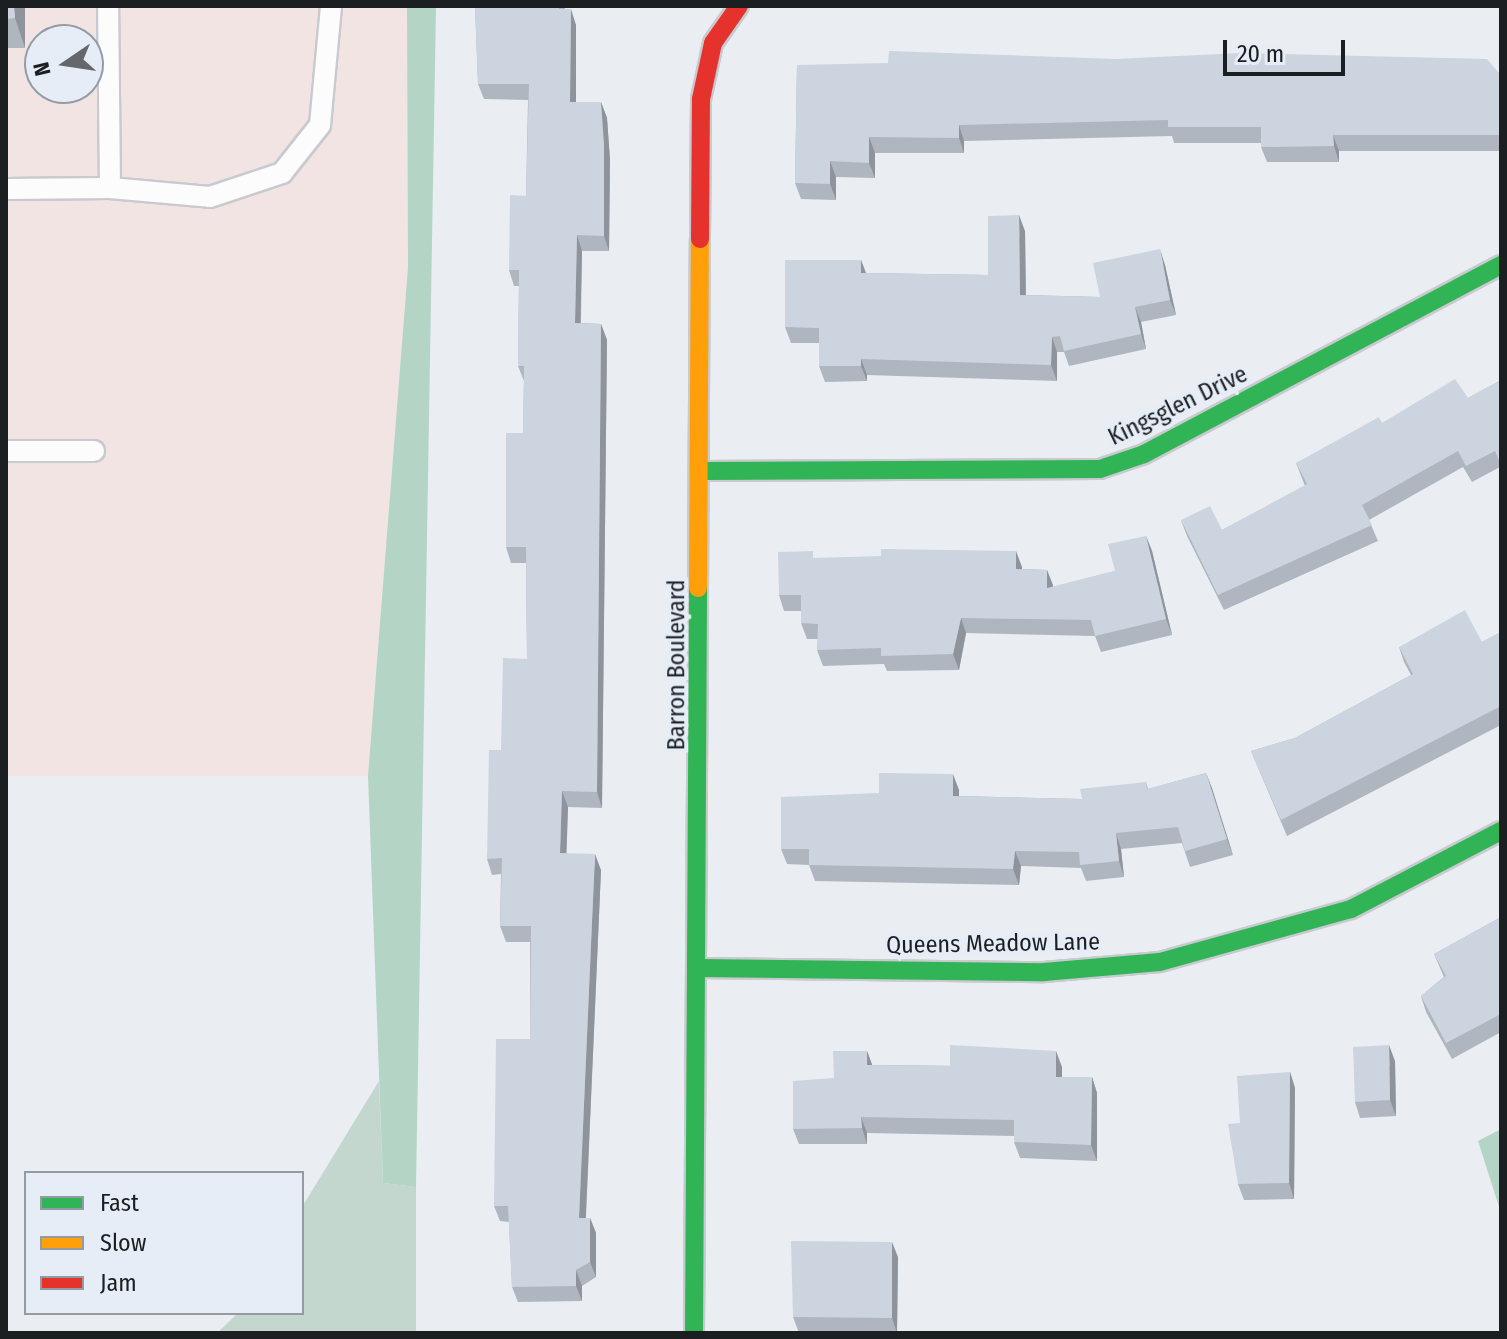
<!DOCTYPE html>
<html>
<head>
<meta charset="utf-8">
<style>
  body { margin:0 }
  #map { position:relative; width:1507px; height:1339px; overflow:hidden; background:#eaeef3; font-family:"Fira Sans Condensed",sans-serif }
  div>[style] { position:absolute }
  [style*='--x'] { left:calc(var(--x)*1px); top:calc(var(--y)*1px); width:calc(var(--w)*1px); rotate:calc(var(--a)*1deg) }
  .industrial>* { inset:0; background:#f1e4e3 }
  .green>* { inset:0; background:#c3d7cf }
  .forest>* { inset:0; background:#b4d4c6 }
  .roads { filter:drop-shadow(2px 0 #c8cacf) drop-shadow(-2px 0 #c8cacf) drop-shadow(0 2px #c8cacf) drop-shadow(0 -2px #c8cacf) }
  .lane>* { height:20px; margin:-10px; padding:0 10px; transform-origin:10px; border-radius:10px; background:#fcfcfd }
  .fast>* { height:18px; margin:-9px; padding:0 9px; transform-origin:9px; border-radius:9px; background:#30b455 }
  .slow>* { height:18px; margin:-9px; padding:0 9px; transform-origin:9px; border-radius:9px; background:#ff9f0a }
  .jam>* { height:18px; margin:-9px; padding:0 9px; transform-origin:9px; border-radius:9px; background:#e5322d }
  .wall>* { inset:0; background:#afb6c0 }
  .shaded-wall>* { inset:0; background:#8f949c }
  .building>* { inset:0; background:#ccd4df }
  span { translate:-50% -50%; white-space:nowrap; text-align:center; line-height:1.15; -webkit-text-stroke:8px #e6edf7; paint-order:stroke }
  .street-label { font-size:24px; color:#1c1f22 }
  .frame { position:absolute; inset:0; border:8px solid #1c1f22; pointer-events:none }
  .legend { position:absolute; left:24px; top:1171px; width:280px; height:144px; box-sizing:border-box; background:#e6edf7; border:2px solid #959ba2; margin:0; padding:10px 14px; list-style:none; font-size:24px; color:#1c1f22 }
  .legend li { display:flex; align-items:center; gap:16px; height:40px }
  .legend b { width:40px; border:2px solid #959ba2 }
  .north { position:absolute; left:24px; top:24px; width:80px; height:80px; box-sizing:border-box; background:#e6edf7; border:2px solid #959ba2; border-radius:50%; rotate:257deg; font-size:22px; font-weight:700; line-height:32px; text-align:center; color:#1c1f22 }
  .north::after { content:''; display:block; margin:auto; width:28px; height:36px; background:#64676b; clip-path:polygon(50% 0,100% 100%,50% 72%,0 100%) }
  .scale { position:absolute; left:1223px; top:40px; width:122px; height:36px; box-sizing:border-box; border:4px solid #1c1f22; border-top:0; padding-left:10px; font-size:24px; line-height:28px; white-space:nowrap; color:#1c1f22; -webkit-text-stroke:6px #e6edf7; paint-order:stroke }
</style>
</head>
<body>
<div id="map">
  <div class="industrial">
    <i style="clip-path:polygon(evenodd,6px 6px,407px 6px,408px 267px,368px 776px,6px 776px,6px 6px,40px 40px,88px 40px,88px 88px,40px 88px,40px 40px)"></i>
  </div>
  <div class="green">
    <i style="clip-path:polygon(379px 1081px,383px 1183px,416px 1187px,416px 1333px,217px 1333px,238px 1313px,302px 1313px,302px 1207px)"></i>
  </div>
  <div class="forest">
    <i style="clip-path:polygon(407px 6px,436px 6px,416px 1187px,383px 1183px,368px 776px,408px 267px)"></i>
    <i style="clip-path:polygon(1501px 1129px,1501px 1213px,1478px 1141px)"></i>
  </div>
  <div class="roads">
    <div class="lane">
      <i style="--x:110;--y:188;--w:100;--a:5.1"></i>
      <i style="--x:210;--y:197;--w:76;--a:-18.4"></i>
      <i style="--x:282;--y:173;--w:61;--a:-51.6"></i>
      <i style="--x:320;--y:125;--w:120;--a:-84.7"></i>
      <i style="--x:6;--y:189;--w:104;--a:-0.6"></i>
      <i style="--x:110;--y:188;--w:182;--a:-90.6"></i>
      <i style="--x:6;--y:451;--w:88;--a:0"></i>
    </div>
    <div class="fast">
      <i style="--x:702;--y:471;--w:398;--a:-0.3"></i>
      <i style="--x:1100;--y:469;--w:46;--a:-18.8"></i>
      <i style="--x:1144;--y:454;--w:404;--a:-27.9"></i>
      <i style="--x:700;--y:968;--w:344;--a:0.7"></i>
      <i style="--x:1044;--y:972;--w:116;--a:-4.9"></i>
      <i style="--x:1160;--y:962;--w:198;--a:-15.5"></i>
      <i style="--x:1351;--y:909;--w:169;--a:-27.5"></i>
      <i style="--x:694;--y:1333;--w:745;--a:-89.69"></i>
    </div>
    <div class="slow">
      <i style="--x:698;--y:588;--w:349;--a:-89.7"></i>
    </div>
    <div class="jam">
      <i style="--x:700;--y:239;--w:140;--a:-89.6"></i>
      <i style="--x:701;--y:99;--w:57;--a:-77.9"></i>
      <i style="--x:713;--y:43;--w:45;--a:-54.9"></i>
    </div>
  </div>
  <div class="wall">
    <i style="clip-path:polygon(6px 6px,25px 6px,25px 48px,6px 48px)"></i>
    <i style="clip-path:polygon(475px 6px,565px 6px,565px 9px,576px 25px,576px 102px,601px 102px,607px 118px,610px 160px,609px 251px,582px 251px,581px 323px,601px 324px,607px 340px,602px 808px,568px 807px,566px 853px,601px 870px,586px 1218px,590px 1218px,596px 1233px,596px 1277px,582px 1286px,582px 1301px,518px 1302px,512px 1287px,509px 1222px,500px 1221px,494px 1206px,530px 1039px,530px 942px,506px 942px,500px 926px,501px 874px,492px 875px,487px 859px,501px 750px,527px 659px,526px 563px,511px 563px,506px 547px,523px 433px,524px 381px,518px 366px,519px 286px,514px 286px,509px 270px,526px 196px,528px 100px,484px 99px,478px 84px)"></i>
    <i style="clip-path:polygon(797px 65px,1501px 72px,1501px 151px,1339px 151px,1339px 162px,1267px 162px,1261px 147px,1261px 143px,1174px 143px,1172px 136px,964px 141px,964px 153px,875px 153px,875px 178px,836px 177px,836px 200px,801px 199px,795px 183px)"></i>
    <i style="clip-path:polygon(1025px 231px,1026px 295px,1100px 297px,1165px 265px,1176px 315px,1141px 322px,1146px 349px,1069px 366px,1064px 352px,1057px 352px,1057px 381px,867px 375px,867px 381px,825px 382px,819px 366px,819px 343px,791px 343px,785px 327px,861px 260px,866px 273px,988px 275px)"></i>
    <i style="clip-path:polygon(1501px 380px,1501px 468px,1500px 467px,1472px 482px,1463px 467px,1369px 520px,1378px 541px,1224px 610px,1187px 536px,1181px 520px,1222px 530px,1305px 486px,1296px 463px,1382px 423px,1468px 398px)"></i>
    <i style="clip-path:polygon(1146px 536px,1152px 551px,1172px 635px,1101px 652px,1095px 636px,966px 633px,959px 670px,887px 671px,884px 664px,823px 666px,817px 650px,818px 639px,807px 639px,801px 623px,801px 611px,784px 611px,779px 595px,815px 558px,1022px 567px,1022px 569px,1047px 570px,1053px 587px,1115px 571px)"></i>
    <i style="clip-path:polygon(1501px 632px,1501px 725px,1287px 836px,1251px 751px,1295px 738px,1411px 675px,1404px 662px,1399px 647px,1482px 642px)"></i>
    <i style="clip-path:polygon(1206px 773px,1233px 855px,1190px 867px,1182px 843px,1121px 849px,1124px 877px,1086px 881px,1081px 868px,1021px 866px,1019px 885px,815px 881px,809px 865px,787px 864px,781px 849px,959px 790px,959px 796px,1082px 799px,1146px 782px,1148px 789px)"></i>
    <i style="clip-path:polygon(1501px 917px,1501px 1032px,1452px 1059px,1426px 1012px,1421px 996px,1444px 977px,1434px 954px)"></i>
    <i style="clip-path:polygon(867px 1051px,872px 1065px,1062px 1067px,1062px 1077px,1092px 1077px,1097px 1093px,1097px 1161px,1020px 1158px,1014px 1142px,1014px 1136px,867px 1133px,867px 1144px,799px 1144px,793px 1129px,834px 1078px)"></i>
    <i style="clip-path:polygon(1395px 1061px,1396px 1116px,1360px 1118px,1355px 1102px)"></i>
    <i style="clip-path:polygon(1290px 1072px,1295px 1088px,1294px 1199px,1244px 1200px,1238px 1184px,1240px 1123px)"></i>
    <i style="clip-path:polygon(898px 1257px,897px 1333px,799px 1333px,793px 1317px)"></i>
  </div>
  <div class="shaded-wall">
    <i style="clip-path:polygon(14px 6px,25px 6px,25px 48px,15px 18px)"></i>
    <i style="clip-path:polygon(571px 9px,576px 25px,576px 117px,570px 102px)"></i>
    <i style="clip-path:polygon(601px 102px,607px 118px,610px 160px,609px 251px,604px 236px)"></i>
    <i style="clip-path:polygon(959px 125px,964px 141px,964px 153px,959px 138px)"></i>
    <i style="clip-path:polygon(1333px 135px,1339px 151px,1339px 162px,1334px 146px)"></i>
    <i style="clip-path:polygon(869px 137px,875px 153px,875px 178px,869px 163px)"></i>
    <i style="clip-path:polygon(830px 161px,836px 177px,836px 200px,830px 184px)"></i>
    <i style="clip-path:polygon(1019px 215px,1025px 231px,1026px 310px,1020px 295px)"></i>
    <i style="clip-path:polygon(577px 235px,582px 251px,580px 339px,575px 323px)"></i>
    <i style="clip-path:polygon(1160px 249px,1165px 265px,1176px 315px,1170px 300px)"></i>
    <i style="clip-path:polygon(861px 260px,867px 276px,861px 273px)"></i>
    <i style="clip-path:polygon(1135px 307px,1141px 322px,1146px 349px,1141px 334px)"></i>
    <i style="clip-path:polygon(601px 324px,607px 340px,602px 808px,597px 792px)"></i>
    <i style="clip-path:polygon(1052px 337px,1057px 352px,1057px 381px,1051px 365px)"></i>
    <i style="clip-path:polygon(861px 359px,867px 375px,867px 381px,861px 366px)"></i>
    <i style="clip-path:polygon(1146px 536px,1152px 551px,1172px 635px,1166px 619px)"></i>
    <i style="clip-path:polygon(1016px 551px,1022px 567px,1022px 585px,1016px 569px)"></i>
    <i style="clip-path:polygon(1047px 570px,1053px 585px,1052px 604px,1047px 588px)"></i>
    <i style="clip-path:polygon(961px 618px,966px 633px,959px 670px,953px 654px)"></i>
    <i style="clip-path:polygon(1206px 773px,1212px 788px,1233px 855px,1227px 839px)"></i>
    <i style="clip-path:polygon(953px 774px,959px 790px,959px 812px,953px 796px)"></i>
    <i style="clip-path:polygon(562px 791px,568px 807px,566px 869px,560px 853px)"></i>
    <i style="clip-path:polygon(1116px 833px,1121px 849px,1124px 877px,1119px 861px)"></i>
    <i style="clip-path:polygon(1015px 851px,1021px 866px,1019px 885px,1013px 869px)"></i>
    <i style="clip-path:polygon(595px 854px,601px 870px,585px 1233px,579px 1218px)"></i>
    <i style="clip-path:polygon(1389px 1045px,1395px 1061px,1396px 1116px,1390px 1100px)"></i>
    <i style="clip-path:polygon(867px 1051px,873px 1067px,867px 1065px)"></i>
    <i style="clip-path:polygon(1056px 1051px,1062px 1067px,1062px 1092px,1056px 1077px)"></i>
    <i style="clip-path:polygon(1290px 1072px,1295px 1088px,1294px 1199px,1289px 1183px)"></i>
    <i style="clip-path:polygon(1092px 1077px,1097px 1093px,1097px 1161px,1091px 1145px)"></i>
    <i style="clip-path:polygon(861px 1117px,867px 1133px,867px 1144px,862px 1128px)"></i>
    <i style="clip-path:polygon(590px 1218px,596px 1233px,596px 1277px,590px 1262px)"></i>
    <i style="clip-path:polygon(892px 1242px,898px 1257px,897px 1333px,892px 1318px)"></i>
    <i style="clip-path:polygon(576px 1270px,582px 1286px,582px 1301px,576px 1286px)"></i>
  </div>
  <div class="building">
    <i style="clip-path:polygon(6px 6px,14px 6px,15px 18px,6px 19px)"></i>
    <i style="clip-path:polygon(475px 6px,559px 6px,559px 9px,571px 9px,570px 102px,601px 102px,604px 144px,604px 236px,577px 235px,575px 323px,601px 324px,597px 792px,562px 791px,560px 853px,595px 854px,579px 1218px,590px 1218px,590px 1262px,576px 1270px,576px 1286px,512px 1287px,508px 1206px,494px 1206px,496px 1039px,530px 1039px,531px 926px,500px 926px,502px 858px,487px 859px,489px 750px,501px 750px,503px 658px,527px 659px,526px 547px,506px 547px,506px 433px,523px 433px,524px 366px,518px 366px,519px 270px,509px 270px,510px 195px,526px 196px,529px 84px,478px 84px)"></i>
    <i style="clip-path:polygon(889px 51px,1116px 59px,1240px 53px,1487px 59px,1498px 72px,1501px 72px,1501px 135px,1333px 135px,1334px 146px,1261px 147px,1261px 127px,1168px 127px,1168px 120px,959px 125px,959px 138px,869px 137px,869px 163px,830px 161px,830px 184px,795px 183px,797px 65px,888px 63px)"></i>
    <i style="clip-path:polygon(1019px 215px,1020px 295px,1100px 297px,1093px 263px,1160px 249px,1170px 300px,1135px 307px,1141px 334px,1064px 351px,1060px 336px,1052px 337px,1051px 365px,861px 359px,861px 366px,819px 366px,819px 328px,785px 327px,785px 260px,861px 260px,861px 273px,988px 275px,988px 216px)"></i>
    <i style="clip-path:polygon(1455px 379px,1468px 398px,1501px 380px,1501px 465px,1495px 451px,1466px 466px,1458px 451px,1362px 505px,1372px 525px,1218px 595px,1181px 520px,1210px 506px,1222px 530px,1307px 484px,1296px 463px,1379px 417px,1382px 423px)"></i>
    <i style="clip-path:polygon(1146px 536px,1166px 619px,1095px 636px,1091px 620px,961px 618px,953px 654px,881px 656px,881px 648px,817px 650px,818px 624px,801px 623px,801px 595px,779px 595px,778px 552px,813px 551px,813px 558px,881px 556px,881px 549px,1016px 551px,1016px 569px,1047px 570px,1047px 588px,1115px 571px,1108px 544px)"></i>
    <i style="clip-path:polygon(1465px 610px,1482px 642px,1501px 632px,1501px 706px,1281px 820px,1251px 751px,1295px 738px,1413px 674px,1399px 647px)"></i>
    <i style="clip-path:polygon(879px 773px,953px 774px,953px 796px,1082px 799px,1080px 789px,1146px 782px,1147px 789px,1206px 773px,1227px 839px,1185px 851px,1178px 827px,1116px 833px,1119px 861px,1080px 865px,1079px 852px,1015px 851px,1013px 869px,809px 865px,809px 849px,781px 849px,781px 797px,879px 793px)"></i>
    <i style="clip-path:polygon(1501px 917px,1501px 1014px,1446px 1043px,1421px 996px,1446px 976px,1434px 954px)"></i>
    <i style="clip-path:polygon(950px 1045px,1056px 1051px,1056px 1077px,1092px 1077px,1091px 1145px,1014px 1142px,1014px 1120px,861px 1117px,862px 1128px,793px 1129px,793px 1081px,834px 1078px,833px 1051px,867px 1051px,867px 1065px,950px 1066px)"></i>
    <i style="clip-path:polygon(1389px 1045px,1390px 1100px,1355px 1102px,1353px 1047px)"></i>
    <i style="clip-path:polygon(1290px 1072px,1289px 1183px,1238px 1184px,1228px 1124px,1240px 1123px,1237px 1076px)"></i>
    <i style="clip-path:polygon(791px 1241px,892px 1242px,892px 1318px,793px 1317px)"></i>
  </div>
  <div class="street-label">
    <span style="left:1178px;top:406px;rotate:-26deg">Kingsglen Drive</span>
    <span style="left:677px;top:665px;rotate:-90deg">Barron Boulevard</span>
    <span style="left:993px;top:944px;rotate:-1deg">Queens Meadow Lane</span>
  </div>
  <div class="frame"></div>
  <ul class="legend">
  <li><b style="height:10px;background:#30b455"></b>Fast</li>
  <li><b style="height:10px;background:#ff9f0a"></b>Slow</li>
  <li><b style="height:10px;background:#e5322d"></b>Jam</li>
  </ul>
  <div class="north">N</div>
  <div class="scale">20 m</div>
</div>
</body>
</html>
